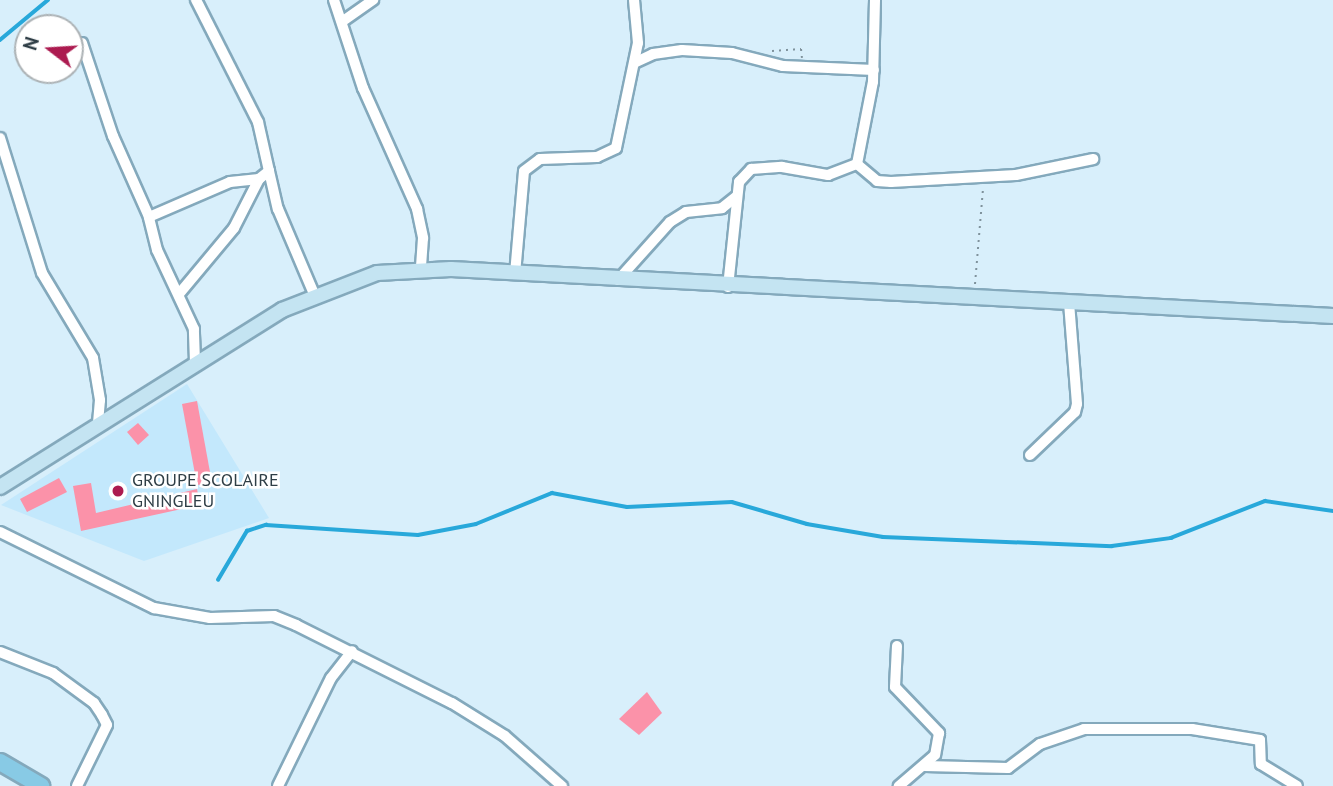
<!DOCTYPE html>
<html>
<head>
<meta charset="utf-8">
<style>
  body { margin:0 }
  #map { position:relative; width:1333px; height:786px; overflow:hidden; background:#d8effb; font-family:"PT Sans",sans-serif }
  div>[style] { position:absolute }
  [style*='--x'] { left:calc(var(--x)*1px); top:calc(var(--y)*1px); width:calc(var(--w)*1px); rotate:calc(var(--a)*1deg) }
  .built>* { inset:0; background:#c3e8fc }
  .stream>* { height:3.5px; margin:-1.75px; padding:0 1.75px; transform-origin:1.75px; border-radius:1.75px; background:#28a8da }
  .building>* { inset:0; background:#fb92a9 }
  .path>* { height:2px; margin-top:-1px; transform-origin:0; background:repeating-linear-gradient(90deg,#7f929c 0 2px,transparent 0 7px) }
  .roads { filter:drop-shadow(2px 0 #84a9bc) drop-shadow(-2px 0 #84a9bc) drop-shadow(0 2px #84a9bc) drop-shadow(0 -2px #84a9bc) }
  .street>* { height:10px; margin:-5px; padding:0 5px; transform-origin:5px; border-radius:5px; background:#fff }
  .secondary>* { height:14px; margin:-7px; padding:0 7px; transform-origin:7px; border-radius:7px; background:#c4e4f2 }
  .primary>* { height:16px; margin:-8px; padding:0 8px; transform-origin:8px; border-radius:8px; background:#88cae5 }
  .dots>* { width:19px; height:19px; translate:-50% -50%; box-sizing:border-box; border:4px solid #fff; border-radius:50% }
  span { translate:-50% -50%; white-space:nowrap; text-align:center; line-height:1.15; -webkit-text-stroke:5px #fff; paint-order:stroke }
  .poi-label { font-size:18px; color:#2f3e46 }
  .left { translate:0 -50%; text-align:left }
  .north { position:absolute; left:14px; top:14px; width:70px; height:70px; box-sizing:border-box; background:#fff; border:2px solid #acb2b5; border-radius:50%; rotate:287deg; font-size:19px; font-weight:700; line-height:28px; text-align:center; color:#2f3e46 }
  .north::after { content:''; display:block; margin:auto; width:24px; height:32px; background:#ac1b50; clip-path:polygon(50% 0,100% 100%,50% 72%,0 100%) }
</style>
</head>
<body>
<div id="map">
  <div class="built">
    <i style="clip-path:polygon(187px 384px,269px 518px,144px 561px,1px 505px)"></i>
  </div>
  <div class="stream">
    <i style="--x:0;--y:40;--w:62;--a:-39.8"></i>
    <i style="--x:218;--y:580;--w:57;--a:-59.4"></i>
    <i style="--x:247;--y:531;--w:20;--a:-18"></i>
    <i style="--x:266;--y:525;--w:152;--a:3.8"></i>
    <i style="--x:418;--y:535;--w:59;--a:-10.7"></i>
    <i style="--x:476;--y:524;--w:82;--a:-22.2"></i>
    <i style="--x:552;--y:493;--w:76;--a:10.6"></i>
    <i style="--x:627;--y:507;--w:105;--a:-2.7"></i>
    <i style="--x:732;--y:502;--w:78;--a:16.3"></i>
    <i style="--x:807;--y:524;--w:77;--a:9.7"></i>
    <i style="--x:883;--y:537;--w:229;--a:2.3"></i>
    <i style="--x:1112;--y:546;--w:60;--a:-7.7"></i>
    <i style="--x:1171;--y:538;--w:101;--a:-21.5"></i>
    <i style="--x:1265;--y:501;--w:69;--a:8.4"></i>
  </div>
  <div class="building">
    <i style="clip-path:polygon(197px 401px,212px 483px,197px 485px,182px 404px)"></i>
    <i style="clip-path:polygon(138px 423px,149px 435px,138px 445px,127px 432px)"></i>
    <i style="clip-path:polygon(59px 478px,67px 492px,27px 512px,20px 499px)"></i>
    <i style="clip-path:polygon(91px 483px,96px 513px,197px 489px,200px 505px,81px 531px,73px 486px)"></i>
    <i style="clip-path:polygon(647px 692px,662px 713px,639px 735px,619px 719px)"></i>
  </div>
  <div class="path">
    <i style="--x:772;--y:51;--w:29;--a:-4"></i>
    <i style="--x:801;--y:49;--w:9;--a:84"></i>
    <i style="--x:975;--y:284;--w:95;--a:-85.2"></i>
  </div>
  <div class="roads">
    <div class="street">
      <i style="--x:334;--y:0;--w:93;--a:71.8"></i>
      <i style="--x:363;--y:88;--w:133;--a:65.9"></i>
      <i style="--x:417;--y:209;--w:30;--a:78"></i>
      <i style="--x:423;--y:238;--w:31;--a:94"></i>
      <i style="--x:343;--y:21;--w:37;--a:-35"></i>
      <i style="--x:82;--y:43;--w:98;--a:71.6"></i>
      <i style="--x:113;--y:136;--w:89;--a:66"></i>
      <i style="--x:634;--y:63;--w:21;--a:-25"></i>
      <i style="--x:653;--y:54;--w:29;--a:-8"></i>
      <i style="--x:682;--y:50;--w:50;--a:3.4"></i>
      <i style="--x:732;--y:53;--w:53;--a:14.3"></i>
      <i style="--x:783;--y:66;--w:91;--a:2.5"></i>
      <i style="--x:0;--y:138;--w:141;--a:72.7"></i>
      <i style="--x:42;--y:273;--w:99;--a:59"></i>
      <i style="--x:93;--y:358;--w:43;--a:80.5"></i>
      <i style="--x:100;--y:400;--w:25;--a:95"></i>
      <i style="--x:857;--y:164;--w:84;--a:-79"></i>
      <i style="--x:873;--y:82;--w:82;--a:-88.6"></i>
      <i style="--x:269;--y:171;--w:39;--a:77"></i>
      <i style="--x:278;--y:209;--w:92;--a:67"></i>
      <i style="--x:515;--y:274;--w:103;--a:-85"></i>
      <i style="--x:524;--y:171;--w:20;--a:-37"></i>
      <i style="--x:540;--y:159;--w:57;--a:-2"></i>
      <i style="--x:597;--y:157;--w:21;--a:-25"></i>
      <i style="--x:616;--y:148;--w:107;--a:-78.2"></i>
      <i style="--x:638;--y:43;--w:43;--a:-95.3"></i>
      <i style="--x:618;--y:280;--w:78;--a:-48.1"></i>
      <i style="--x:670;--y:222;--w:19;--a:-32"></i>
      <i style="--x:686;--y:212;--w:36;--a:-6"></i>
      <i style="--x:722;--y:208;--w:19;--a:-39"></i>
      <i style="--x:728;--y:287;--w:106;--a:-84"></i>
      <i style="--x:739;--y:182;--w:18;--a:-47"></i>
      <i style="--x:751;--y:169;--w:31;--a:-4"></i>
      <i style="--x:782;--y:167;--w:47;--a:9.9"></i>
      <i style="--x:828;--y:175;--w:31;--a:-21"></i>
      <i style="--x:857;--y:164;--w:26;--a:40"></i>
      <i style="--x:877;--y:181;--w:14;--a:4"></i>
      <i style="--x:891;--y:182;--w:125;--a:-3.2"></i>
      <i style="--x:1016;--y:175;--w:79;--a:-11.7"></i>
      <i style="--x:179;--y:294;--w:86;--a:-50.2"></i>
      <i style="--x:234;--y:228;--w:55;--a:-63"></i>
      <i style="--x:195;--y:362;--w:33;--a:-92"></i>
      <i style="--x:194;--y:329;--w:87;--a:-115.1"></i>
      <i style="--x:157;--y:250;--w:34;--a:-104"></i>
      <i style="--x:149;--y:217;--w:88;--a:-23.4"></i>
      <i style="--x:230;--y:182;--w:29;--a:-6"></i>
      <i style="--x:259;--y:179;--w:13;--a:-39"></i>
      <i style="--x:269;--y:171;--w:50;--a:-102.7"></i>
      <i style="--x:258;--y:122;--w:137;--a:-116.9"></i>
      <i style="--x:1030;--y:455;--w:62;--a:-43.7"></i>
      <i style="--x:1075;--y:412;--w:8;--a:-76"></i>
      <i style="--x:1077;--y:404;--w:101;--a:-94.5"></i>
      <i style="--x:0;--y:532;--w:172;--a:26.3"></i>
      <i style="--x:154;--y:608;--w:57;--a:10.1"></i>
      <i style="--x:210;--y:618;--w:64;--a:-1.8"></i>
      <i style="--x:274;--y:616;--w:24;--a:22"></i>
      <i style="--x:296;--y:625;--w:174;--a:26.6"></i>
      <i style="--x:452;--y:703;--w:62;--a:31.9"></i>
      <i style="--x:505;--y:736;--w:76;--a:41.3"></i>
      <i style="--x:897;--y:646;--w:41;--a:92.8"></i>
      <i style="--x:895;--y:687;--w:64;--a:46.3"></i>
      <i style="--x:939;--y:733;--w:22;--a:100"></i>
      <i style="--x:935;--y:755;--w:48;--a:139.3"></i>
      <i style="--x:0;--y:652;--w:57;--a:21.6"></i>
      <i style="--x:53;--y:673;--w:51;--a:36.2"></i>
      <i style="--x:94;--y:703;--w:14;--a:56"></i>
      <i style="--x:102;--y:715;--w:11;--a:63"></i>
      <i style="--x:107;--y:725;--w:68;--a:116.2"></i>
      <i style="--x:925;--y:766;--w:83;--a:1.4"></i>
      <i style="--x:1008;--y:768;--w:40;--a:-37"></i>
      <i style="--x:1040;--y:744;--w:46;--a:-18.8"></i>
      <i style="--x:1084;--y:729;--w:108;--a:0"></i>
      <i style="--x:1192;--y:729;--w:69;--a:9.2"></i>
      <i style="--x:1260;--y:740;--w:24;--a:88"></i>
      <i style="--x:1261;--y:764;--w:42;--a:31.4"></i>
      <i style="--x:278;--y:786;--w:120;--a:-63.9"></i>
      <i style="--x:331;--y:678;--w:34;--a:-52"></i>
    </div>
    <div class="secondary">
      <i style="--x:0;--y:487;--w:333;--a:-32.1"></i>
      <i style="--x:282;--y:310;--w:102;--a:-21.3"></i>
      <i style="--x:377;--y:273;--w:74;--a:-3.1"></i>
      <i style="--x:451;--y:269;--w:883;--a:3.05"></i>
    </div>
    <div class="primary">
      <i style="--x:0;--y:762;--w:48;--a:30.3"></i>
    </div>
  </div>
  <div class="dots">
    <i style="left:118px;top:491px;background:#ac1b50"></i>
  </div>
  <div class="poi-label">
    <span class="left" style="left:132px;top:491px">GROUPE SCOLAIRE<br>GNINGLEU</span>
  </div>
  <div class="north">N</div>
</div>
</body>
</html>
